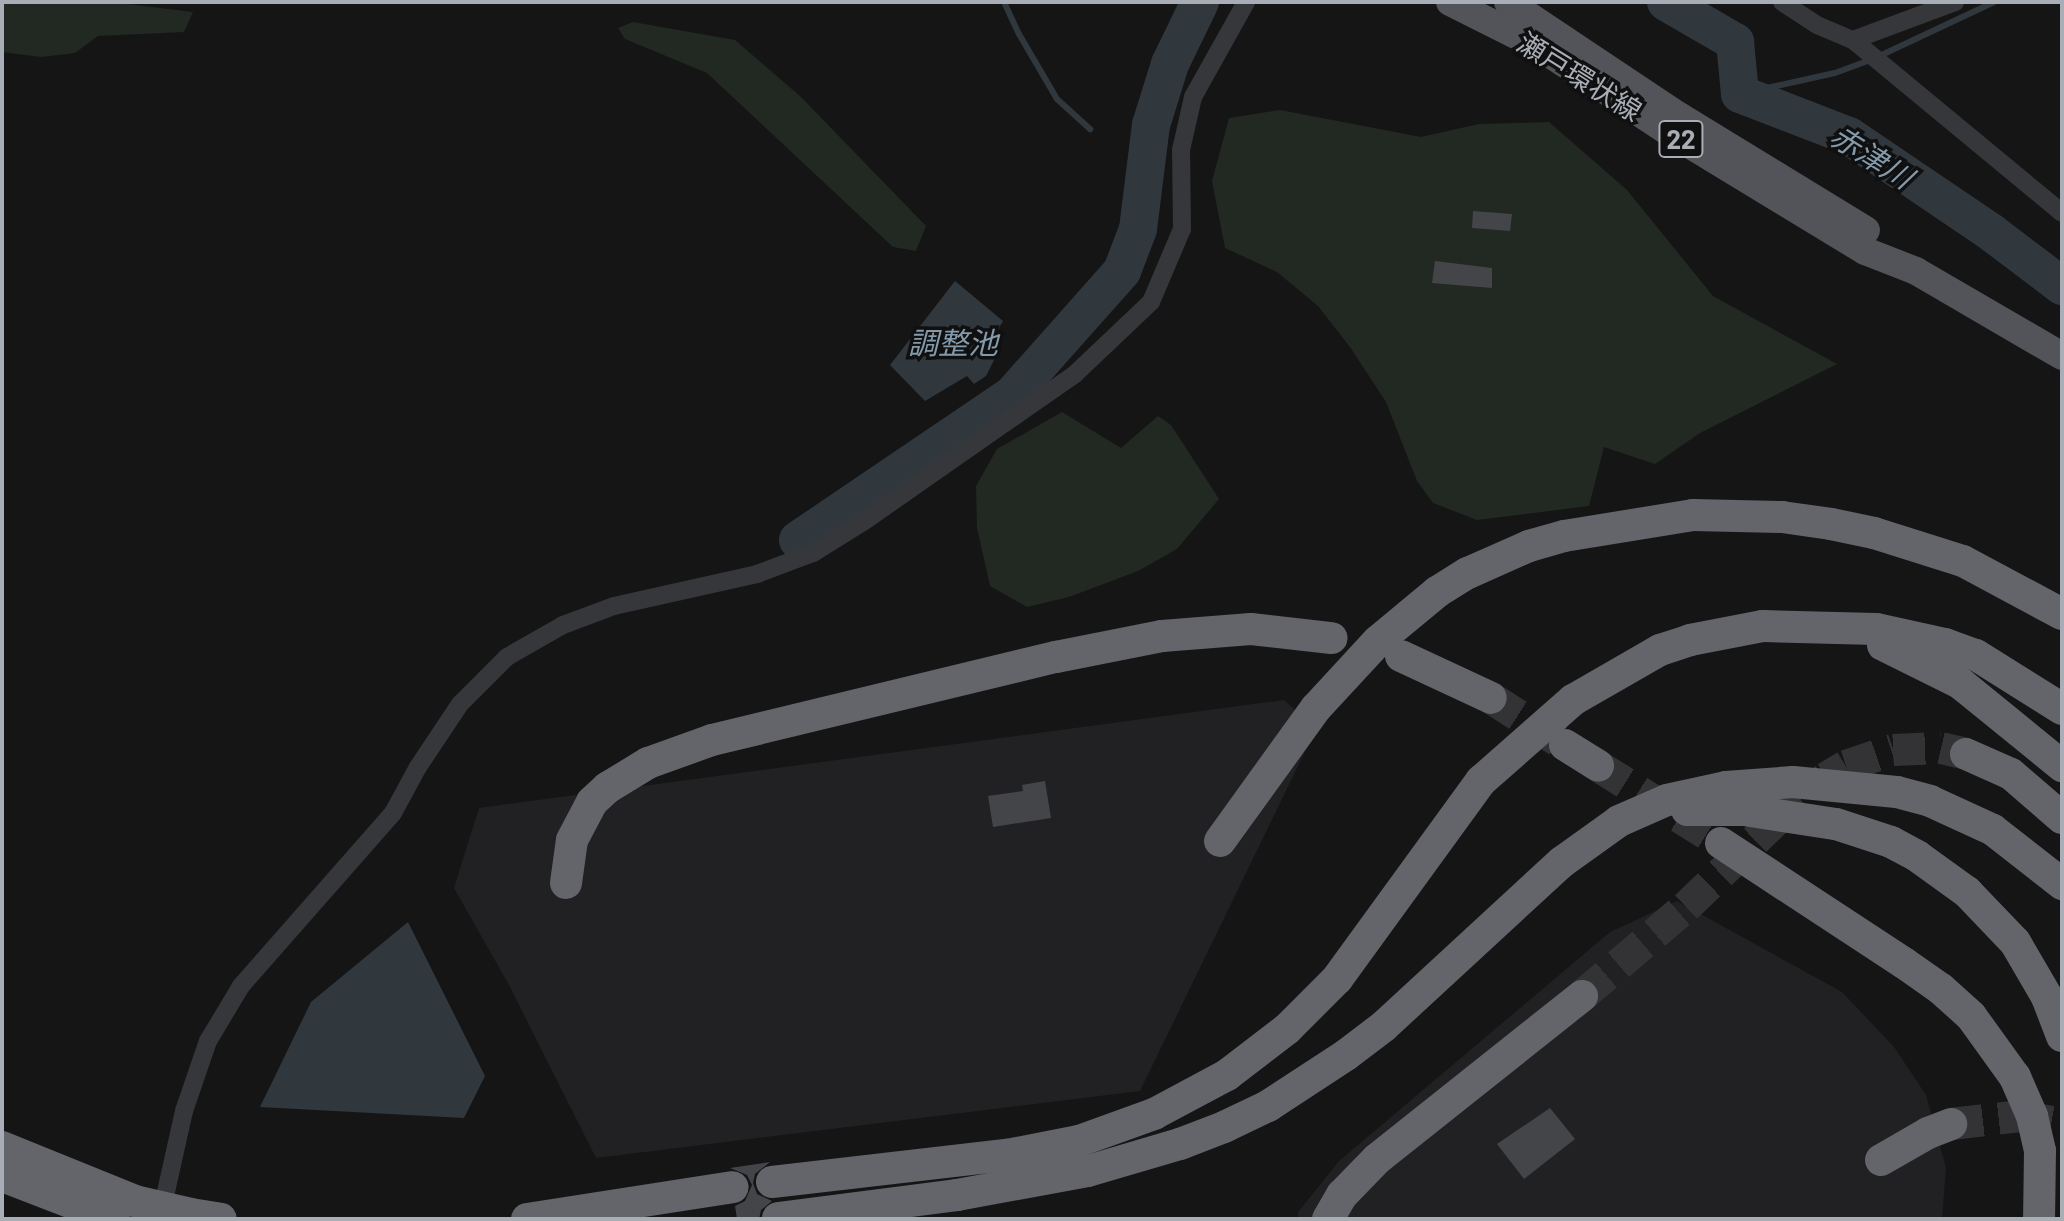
<!DOCTYPE html>
<html>
<head>
<meta charset="utf-8">
<style>
  body { margin:0 }
  #map { position:relative; width:2064px; height:1221px; overflow:hidden; background:#151516; font-family:Barlow,"Noto Sans JP",sans-serif }
  div>[style] { position:absolute }
  [style*='--x'] { left:calc(var(--x)*1px); top:calc(var(--y)*1px); width:calc(var(--w)*1px); rotate:calc(var(--a)*1deg) }
  .built>* { inset:0; background:#212123 }
  .green>* { inset:0; background:#222822 }
  .water>* { inset:0; background:#30383e }
  .stream>* { height:6px; margin:-3px; padding:0 3px; transform-origin:3px; border-radius:3px; background:#30383e }
  .river>* { height:38px; margin:-19px; padding:0 19px; transform-origin:19px; border-radius:19px; background:#30383e }
  .building>* { inset:0; background:#444549 }
  .highway-tunnel>* { height:32px; margin-top:-16px; transform-origin:0; background:repeating-linear-gradient(90deg,#333336 0 32px,transparent 0 48px) }
  .street>* { height:18px; margin:-9px; padding:0 9px; transform-origin:9px; border-radius:9px; background:#36373b }
  .primary>* { height:28px; margin:-14px; padding:0 14px; transform-origin:14px; border-radius:14px; background:#535459 }
  .highway>* { height:32px; margin:-16px; padding:0 16px; transform-origin:16px; border-radius:16px; background:#63656b }
  .highway-bridge>* { height:32px; margin:-16px; padding:0 16px; transform-origin:16px; border-radius:16px; background:#63656b }
  span { translate:-50% -50%; white-space:nowrap; text-align:center; line-height:1.15; -webkit-text-stroke:7px #101011; paint-order:stroke }
  .shield-label span { padding:2px 6px; background:#101011; border:2px solid; border-radius:6px; -webkit-text-stroke-width:0 }
  .shield-label { font-size:26px; color:#a9adb5; font-weight:700 }
  .street-label { font-size:28px; color:#a9adb5 }
  .water-label { font-size:30px; color:#849aab; font-style:italic }
  .frame { position:absolute; inset:0; border:4px solid #a9adb5; pointer-events:none }
</style>
</head>
<body>
<div id="map">
  <div class="built">
    <i style="clip-path:polygon(1284px 700px,1316px 729px,1140px 1091px,596px 1158px,509px 985px,454px 888px,479px 808px)"></i>
    <i style="clip-path:polygon(1677px 901px,1842px 992px,1894px 1047px,1926px 1095px,1946px 1168px,1942px 1219px,1297px 1219px,1299px 1211px,1339px 1161px,1610px 932px)"></i>
  </div>
  <div class="green">
    <i style="clip-path:polygon(2px 2px,111px 2px,193px 12px,184px 32px,98px 36px,75px 53px,41px 57px,2px 52px)"></i>
    <i style="clip-path:polygon(633px 22px,735px 40px,801px 97px,926px 226px,916px 251px,893px 247px,707px 73px,625px 39px,618px 28px)"></i>
    <i style="clip-path:polygon(1280px 110px,1421px 137px,1479px 124px,1549px 122px,1627px 190px,1713px 296px,1837px 364px,1700px 433px,1655px 464px,1604px 447px,1589px 506px,1477px 520px,1433px 503px,1417px 481px,1386px 402px,1350px 347px,1318px 306px,1277px 272px,1225px 248px,1212px 181px,1229px 118px)"></i>
    <i style="clip-path:polygon(1062px 412px,1121px 448px,1158px 416px,1171px 425px,1219px 499px,1177px 549px,1138px 571px,1069px 597px,1027px 607px,990px 586px,977px 528px,976px 486px,997px 449px)"></i>
  </div>
  <div class="water">
    <i style="clip-path:polygon(955px 281px,1003px 321px,991px 342px,1000px 348px,986px 376px,974px 384px,967px 376px,925px 401px,890px 365px)"></i>
    <i style="clip-path:polygon(408px 922px,485px 1076px,464px 1118px,260px 1107px,311px 1002px)"></i>
  </div>
  <div class="stream">
    <i style="--x:1004;--y:2;--w:35;--a:65"></i>
    <i style="--x:1019;--y:34;--w:75;--a:59.7"></i>
    <i style="--x:1057;--y:99;--w:45;--a:42.3"></i>
    <i style="--x:1740;--y:94;--w:97;--a:-12.5"></i>
    <i style="--x:1835;--y:73;--w:40;--a:-20.2"></i>
    <i style="--x:1873;--y:59;--w:134;--a:-25.2"></i>
  </div>
  <div class="river">
    <i style="--x:1666;--y:2;--w:80;--a:30.1"></i>
    <i style="--x:1735;--y:42;--w:52;--a:84.5"></i>
    <i style="--x:1740;--y:94;--w:117;--a:21.1"></i>
    <i style="--x:1849;--y:136;--w:173;--a:34.1"></i>
    <i style="--x:1992;--y:233;--w:88;--a:37.1"></i>
    <i style="--x:798;--y:540;--w:258;--a:-34.1"></i>
    <i style="--x:1012;--y:395;--w:166;--a:-48.4"></i>
    <i style="--x:1122;--y:271;--w:45;--a:-69.1"></i>
    <i style="--x:1138;--y:229;--w:105;--a:-82.9"></i>
    <i style="--x:1151;--y:125;--w:64;--a:-72.7"></i>
    <i style="--x:1170;--y:64;--w:69;--a:-64.2"></i>
  </div>
  <div class="building">
    <i style="clip-path:polygon(1473px 211px,1512px 214px,1510px 231px,1472px 228px)"></i>
    <i style="clip-path:polygon(1435px 261px,1492px 268px,1492px 288px,1432px 283px)"></i>
    <i style="clip-path:polygon(1045px 781px,1051px 818px,993px 827px,988px 796px,1023px 791px,1022px 785px)"></i>
    <i style="clip-path:polygon(1550px 1108px,1575px 1139px,1524px 1179px,1497px 1144px)"></i>
    <i style="clip-path:polygon(770px 1162px,755px 1174px,753px 1183px,757px 1194px,772px 1201px,761px 1210px,759px 1219px,737px 1219px,735px 1206px,745px 1201px,752px 1185px,747px 1175px,730px 1168px)"></i>
  </div>
  <div class="highway-tunnel">
    <i style="--x:1491;--y:698;--w:85;--a:32.6"></i>
    <i style="--x:1598;--y:766;--w:145;--a:32"></i>
    <i style="--x:1582;--y:996;--w:137;--a:-40.6"></i>
    <i style="--x:1686;--y:907;--w:125;--a:-44"></i>
    <i style="--x:1776;--y:820;--w:65;--a:-40"></i>
    <i style="--x:1826;--y:778;--w:23;--a:-31"></i>
    <i style="--x:1846;--y:766;--w:50;--a:-18.8"></i>
    <i style="--x:1893;--y:750;--w:48;--a:-2.4"></i>
    <i style="--x:1941;--y:748;--w:26;--a:13"></i>
    <i style="--x:1951;--y:1124;--w:69;--a:-6.6"></i>
    <i style="--x:2020;--y:1116;--w:43;--a:10.8"></i>
  </div>
  <div class="street">
    <i style="--x:1782;--y:2;--w:42;--a:33.3"></i>
    <i style="--x:1817;--y:25;--w:39;--a:23"></i>
    <i style="--x:1853;--y:40;--w:271;--a:39.6"></i>
    <i style="--x:1853;--y:40;--w:109;--a:-20.4"></i>
    <i style="--x:161;--y:1214;--w:106;--a:-77.4"></i>
    <i style="--x:184;--y:1111;--w:74;--a:-71.1"></i>
    <i style="--x:208;--y:1041;--w:64;--a:-59"></i>
    <i style="--x:241;--y:986;--w:230;--a:-48.7"></i>
    <i style="--x:393;--y:813;--w:52;--a:-61.5"></i>
    <i style="--x:418;--y:767;--w:76;--a:-56.3"></i>
    <i style="--x:460;--y:704;--w:66;--a:-45"></i>
    <i style="--x:507;--y:657;--w:64;--a:-29.7"></i>
    <i style="--x:563;--y:625;--w:54;--a:-20.4"></i>
    <i style="--x:614;--y:606;--w:147;--a:-12.6"></i>
    <i style="--x:757;--y:574;--w:60;--a:-20.6"></i>
    <i style="--x:813;--y:553;--w:59;--a:-31.8"></i>
    <i style="--x:863;--y:522;--w:259;--a:-34.9"></i>
    <i style="--x:1075;--y:374;--w:105;--a:-43.5"></i>
    <i style="--x:1151;--y:302;--w:79;--a:-67"></i>
    <i style="--x:1182;--y:229;--w:79;--a:-90.7"></i>
    <i style="--x:1181;--y:150;--w:54;--a:-77.2"></i>
    <i style="--x:1193;--y:97;--w:109;--a:-60.8"></i>
  </div>
  <div class="primary">
    <i style="--x:1450;--y:2;--w:98;--a:26.6"></i>
    <i style="--x:1538;--y:46;--w:153;--a:33.3"></i>
    <i style="--x:1666;--y:130;--w:233;--a:31.3"></i>
    <i style="--x:1865;--y:251;--w:55;--a:21.4"></i>
    <i style="--x:1916;--y:271;--w:169;--a:30.2"></i>
    <i style="--x:1508;--y:2;--w:206;--a:33.7"></i>
    <i style="--x:1679;--y:116;--w:219;--a:31.4"></i>
  </div>
  <div class="highway">
    <i style="--x:1883;--y:645;--w:86;--a:26.3"></i>
    <i style="--x:1960;--y:683;--w:132;--a:39.1"></i>
    <i style="--x:1401;--y:656;--w:99;--a:25"></i>
    <i style="--x:1565;--y:745;--w:39;--a:32"></i>
    <i style="--x:1966;--y:754;--w:49;--a:24"></i>
    <i style="--x:2011;--y:774;--w:67;--a:40.8"></i>
    <i style="--x:1687;--y:810;--w:57;--a:0"></i>
    <i style="--x:1744;--y:810;--w:93;--a:8.7"></i>
    <i style="--x:1836;--y:824;--w:58;--a:18.1"></i>
    <i style="--x:1891;--y:842;--w:30;--a:28"></i>
    <i style="--x:1917;--y:856;--w:62;--a:35.8"></i>
    <i style="--x:1967;--y:892;--w:69;--a:46.2"></i>
    <i style="--x:2015;--y:942;--w:64;--a:59.8"></i>
    <i style="--x:2047;--y:997;--w:42;--a:69"></i>
    <i style="--x:1220;--y:841;--w:164;--a:-54.2"></i>
    <i style="--x:1316;--y:708;--w:91;--a:-47.2"></i>
    <i style="--x:1378;--y:641;--w:77;--a:-39.7"></i>
    <i style="--x:1437;--y:592;--w:36;--a:-32"></i>
    <i style="--x:1468;--y:573;--w:67;--a:-23.9"></i>
    <i style="--x:1529;--y:546;--w:36;--a:-16"></i>
    <i style="--x:1564;--y:536;--w:131;--a:-9.2"></i>
    <i style="--x:1693;--y:515;--w:89;--a:1.3"></i>
    <i style="--x:1782;--y:517;--w:49;--a:8.1"></i>
    <i style="--x:1831;--y:524;--w:44;--a:11.8"></i>
    <i style="--x:1874;--y:533;--w:93;--a:17.5"></i>
    <i style="--x:1963;--y:561;--w:112;--a:28.2"></i>
    <i style="--x:1721;--y:843;--w:219;--a:33.3"></i>
    <i style="--x:1904;--y:963;--w:45;--a:35.1"></i>
    <i style="--x:1941;--y:989;--w:40;--a:42"></i>
    <i style="--x:1971;--y:1016;--w:75;--a:54.2"></i>
    <i style="--x:2015;--y:1077;--w:43;--a:66.4"></i>
    <i style="--x:2032;--y:1116;--w:36;--a:77"></i>
    <i style="--x:2040;--y:1151;--w:68;--a:90.8"></i>
    <i style="--x:566;--y:883;--w:43;--a:-82.1"></i>
    <i style="--x:572;--y:840;--w:43;--a:-62.2"></i>
    <i style="--x:592;--y:802;--w:21;--a:-43"></i>
    <i style="--x:607;--y:788;--w:48;--a:-31.4"></i>
    <i style="--x:648;--y:763;--w:68;--a:-19.8"></i>
    <i style="--x:712;--y:740;--w:354;--a:-13.6"></i>
    <i style="--x:1056;--y:657;--w:108;--a:-11.2"></i>
    <i style="--x:1162;--y:636;--w:89;--a:-4.5"></i>
    <i style="--x:1251;--y:629;--w:81;--a:6.4"></i>
    <i style="--x:2;--y:1147;--w:144;--a:22.1"></i>
    <i style="--x:1881;--y:1160;--w:54;--a:-29.9"></i>
    <i style="--x:1928;--y:1133;--w:25;--a:-21"></i>
    <i style="--x:2;--y:1176;--w:120;--a:21"></i>
    <i style="--x:772;--y:1182;--w:237;--a:-6.6"></i>
    <i style="--x:1007;--y:1155;--w:73;--a:-11"></i>
    <i style="--x:1079;--y:1141;--w:80;--a:-19.8"></i>
    <i style="--x:1154;--y:1114;--w:83;--a:-28.1"></i>
    <i style="--x:1227;--y:1075;--w:76;--a:-37.5"></i>
    <i style="--x:1287;--y:1029;--w:71;--a:-45"></i>
    <i style="--x:1337;--y:979;--w:245;--a:-54"></i>
    <i style="--x:1481;--y:781;--w:123;--a:-41.4"></i>
    <i style="--x:1573;--y:700;--w:100;--a:-29.9"></i>
    <i style="--x:1660;--y:650;--w:32;--a:-18"></i>
    <i style="--x:1690;--y:640;--w:74;--a:-10.9"></i>
    <i style="--x:1763;--y:626;--w:113;--a:1.5"></i>
    <i style="--x:1876;--y:629;--w:71;--a:12.3"></i>
    <i style="--x:1945;--y:644;--w:33;--a:20"></i>
    <i style="--x:1976;--y:655;--w:102;--a:32.1"></i>
    <i style="--x:191;--y:1214;--w:30;--a:9"></i>
    <i style="--x:778;--y:1218;--w:180;--a:-7.3"></i>
    <i style="--x:957;--y:1195;--w:133;--a:-10.4"></i>
    <i style="--x:1088;--y:1171;--w:96;--a:-16.4"></i>
    <i style="--x:1180;--y:1144;--w:47;--a:-21.1"></i>
    <i style="--x:1224;--y:1127;--w:49;--a:-25.5"></i>
    <i style="--x:1268;--y:1106;--w:93;--a:-33.2"></i>
    <i style="--x:1346;--y:1055;--w:48;--a:-37.3"></i>
    <i style="--x:1384;--y:1026;--w:242;--a:-42.7"></i>
    <i style="--x:1562;--y:862;--w:70;--a:-35.7"></i>
    <i style="--x:1619;--y:821;--w:52;--a:-23.6"></i>
    <i style="--x:1667;--y:800;--w:60;--a:-12.4"></i>
    <i style="--x:1726;--y:787;--w:67;--a:-4.3"></i>
    <i style="--x:1793;--y:782;--w:104;--a:5.5"></i>
    <i style="--x:1897;--y:792;--w:34;--a:15"></i>
    <i style="--x:1930;--y:801;--w:69;--a:24.7"></i>
    <i style="--x:1993;--y:830;--w:88;--a:38"></i>
    <i style="--x:527;--y:1219;--w:208;--a:-8.8"></i>
    <i style="--x:1328;--y:1219;--w:28;--a:-60"></i>
    <i style="--x:1342;--y:1195;--w:50;--a:-45.8"></i>
    <i style="--x:1377;--y:1159;--w:262;--a:-38.5"></i>
  </div>
  <div class="highway-bridge">
    <i style="--x:135;--y:1201;--w:57;--a:13.1"></i>
  </div>
  <div class="shield-label">
    <span style="left:1681px;top:139px">22</span>
  </div>
  <div class="street-label">
    <span style="left:1580px;top:76px;rotate:32deg">瀬戸環状線</span>
  </div>
  <div class="water-label">
    <span style="left:1872px;top:156px;rotate:32deg">赤津川</span>
    <span style="left:953px;top:342px">調整池</span>
  </div>
  <div class="frame"></div>
</div>
</body>
</html>
